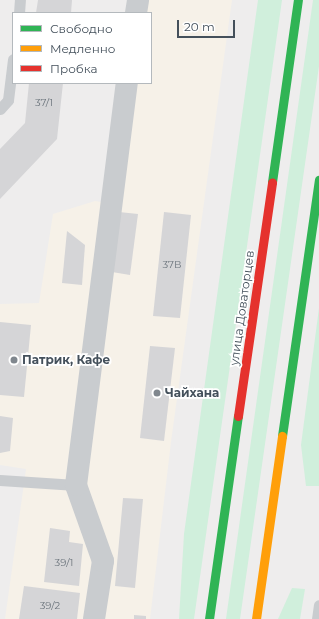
<!DOCTYPE html>
<html>
<head>
<meta charset="utf-8">
<style>
  body { margin:0 }
  #map { position:relative; width:319px; height:619px; overflow:hidden; background:#eeeded; font-family:Montserrat,sans-serif }
  div>[style] { position:absolute }
  [style*='--x'] { left:calc(var(--x)*1px); top:calc(var(--y)*1px); width:calc(var(--w)*1px); rotate:calc(var(--a)*1deg) }
  .commercial>* { inset:0; background:#f6f1e8 }
  .green>* { inset:0; background:#d0efdc }
  .building>* { inset:0; background:#d5d5d7 }
  .lane>* { height:11px; margin:-5.5px; padding:0 5.5px; transform-origin:5.5px; border-radius:5.5px; background:#c9cccf }
  .street>* { height:22px; margin:-11px; padding:0 11px; transform-origin:11px; border-radius:11px; background:#c9cccf }
  .fast>* { height:9px; margin:-4.5px; padding:0 4.5px; transform-origin:4.5px; border-radius:4.5px; background:#30b455 }
  .slow>* { height:9px; margin:-4.5px; padding:0 4.5px; transform-origin:4.5px; border-radius:4.5px; background:#ff9f0a }
  .jam>* { height:9px; margin:-4.5px; padding:0 4.5px; transform-origin:4.5px; border-radius:4.5px; background:#e5322d }
  .dots>* { width:11px; height:11px; translate:-50% -50%; box-sizing:border-box; border:2px solid #fff; border-radius:50% }
  span { translate:-50% -50%; white-space:nowrap; text-align:center; line-height:1.15; -webkit-text-stroke:3.5px #fff; paint-order:stroke }
  .number-label { font-size:10px; color:#6a737b }
  .number-label span { -webkit-text-stroke-width:0 }
  .street-label { font-size:12px; color:#44505b }
  .poi-label { font-size:12px; color:#44505b; font-weight:700 }
  .left { translate:0 -50%; text-align:left }
  .legend { position:absolute; left:12px; top:12px; width:140px; height:72px; box-sizing:border-box; background:#fff; border:1px solid #b4b9bd; margin:0; padding:5px 7px; list-style:none; font-size:12px; color:#44505b }
  .legend li { display:flex; align-items:center; gap:8px; height:20px }
  .legend b { width:20px; border:1px solid #b4b9bd }
  .scale { position:absolute; left:177px; top:20px; width:58px; height:18px; box-sizing:border-box; border:2px solid #44505b; border-top:0; padding-left:5px; font-size:12px; line-height:14px; white-space:nowrap; color:#44505b; -webkit-text-stroke:3px #fff; paint-order:stroke }
</style>
</head>
<body>
<div id="map">
  <div class="commercial">
    <i style="clip-path:polygon(138px 0,232px 0,171px 442px,150px 619px,5px 619px,26px 469px,0 465px,0 304px,39px 303px,53px 214px,95px 201px,113px 204px,128px 83px,151px 83px,151px 13px,137px 13px)"></i>
  </div>
  <div class="green">
    <i style="clip-path:polygon(258px 0,282px 0,194px 619px,179px 619px,184px 534px)"></i>
    <i style="clip-path:polygon(313px 0,319px 0,319px 66px,240px 619px,226px 619px)"></i>
    <i style="clip-path:polygon(319px 308px,319px 486px,306px 486px,301px 445px)"></i>
    <i style="clip-path:polygon(292px 588px,305px 589px,300px 619px,278px 619px)"></i>
  </div>
  <div class="building">
    <i style="clip-path:polygon(38px 0,72px 0,71px 13px,36px 13px)"></i>
    <i style="clip-path:polygon(29px 83px,63px 83px,57px 139px,0 199px,0 149px,25px 123px)"></i>
    <i style="clip-path:polygon(119px 212px,138px 214px,130px 275px,112px 272px)"></i>
    <i style="clip-path:polygon(164px 212px,191px 215px,180px 318px,153px 316px)"></i>
    <i style="clip-path:polygon(67px 231px,85px 245px,82px 285px,62px 283px)"></i>
    <i style="clip-path:polygon(0 322px,31px 325px,24px 397px,0 395px)"></i>
    <i style="clip-path:polygon(150px 346px,175px 348px,164px 441px,140px 438px)"></i>
    <i style="clip-path:polygon(0 416px,13px 418px,10px 451px,0 453px)"></i>
    <i style="clip-path:polygon(123px 498px,143px 499px,135px 588px,115px 586px)"></i>
    <i style="clip-path:polygon(50px 528px,70px 531px,69px 542px,83px 544px,79px 586px,44px 582px)"></i>
    <i style="clip-path:polygon(24px 586px,80px 593px,77px 619px,19px 619px)"></i>
    <i style="clip-path:polygon(134px 615px,146px 616px,146px 619px,134px 619px)"></i>
  </div>
  <div class="lane">
    <i style="--x:19;--y:13;--w:13;--a:-86"></i>
    <i style="--x:0;--y:109;--w:12;--a:-48"></i>
    <i style="--x:8;--y:100;--w:41;--a:-83"></i>
    <i style="--x:0;--y:480;--w:76;--a:3.8"></i>
    <i style="--x:317;--y:619;--w:14;--a:-82"></i>
  </div>
  <div class="street">
    <i style="--x:136;--y:13;--w:13;--a:-81"></i>
    <i style="--x:94;--y:619;--w:59;--a:-81.2"></i>
    <i style="--x:103;--y:561;--w:81;--a:-109.6"></i>
    <i style="--x:76;--y:485;--w:405;--a:-82.8"></i>
  </div>
  <div class="fast">
    <i style="--x:272;--y:182;--w:184;--a:-81.9"></i>
    <i style="--x:282;--y:436;--w:259;--a:-81.8"></i>
    <i style="--x:209;--y:619;--w:205;--a:-81.9"></i>
  </div>
  <div class="slow">
    <i style="--x:256;--y:619;--w:185;--a:-81.9"></i>
  </div>
  <div class="jam">
    <i style="--x:238;--y:416;--w:236;--a:-81.7"></i>
  </div>
  <div class="dots">
    <i style="left:14px;top:360px;background:#80878e"></i>
    <i style="left:157px;top:393px;background:#80878e"></i>
  </div>
  <div class="number-label">
    <span style="left:44px;top:103px">37/1</span>
    <span style="left:172px;top:265px">37В</span>
    <span style="left:64px;top:563px">39/1</span>
    <span style="left:50px;top:606px">39/2</span>
  </div>
  <div class="street-label">
    <span style="left:242px;top:308px;rotate:-82deg">улица Доваторцев</span>
  </div>
  <div class="poi-label">
    <span class="left" style="left:22px;top:360px">Патрик, Кафе</span>
    <span class="left" style="left:165px;top:393px">Чайхана</span>
  </div>
  <ul class="legend">
  <li><b style="height:5px;background:#30b455"></b>Свободно</li>
  <li><b style="height:5px;background:#ff9f0a"></b>Медленно</li>
  <li><b style="height:5px;background:#e5322d"></b>Пробка</li>
  </ul>
  <div class="scale">20 m</div>
</div>
</body>
</html>
